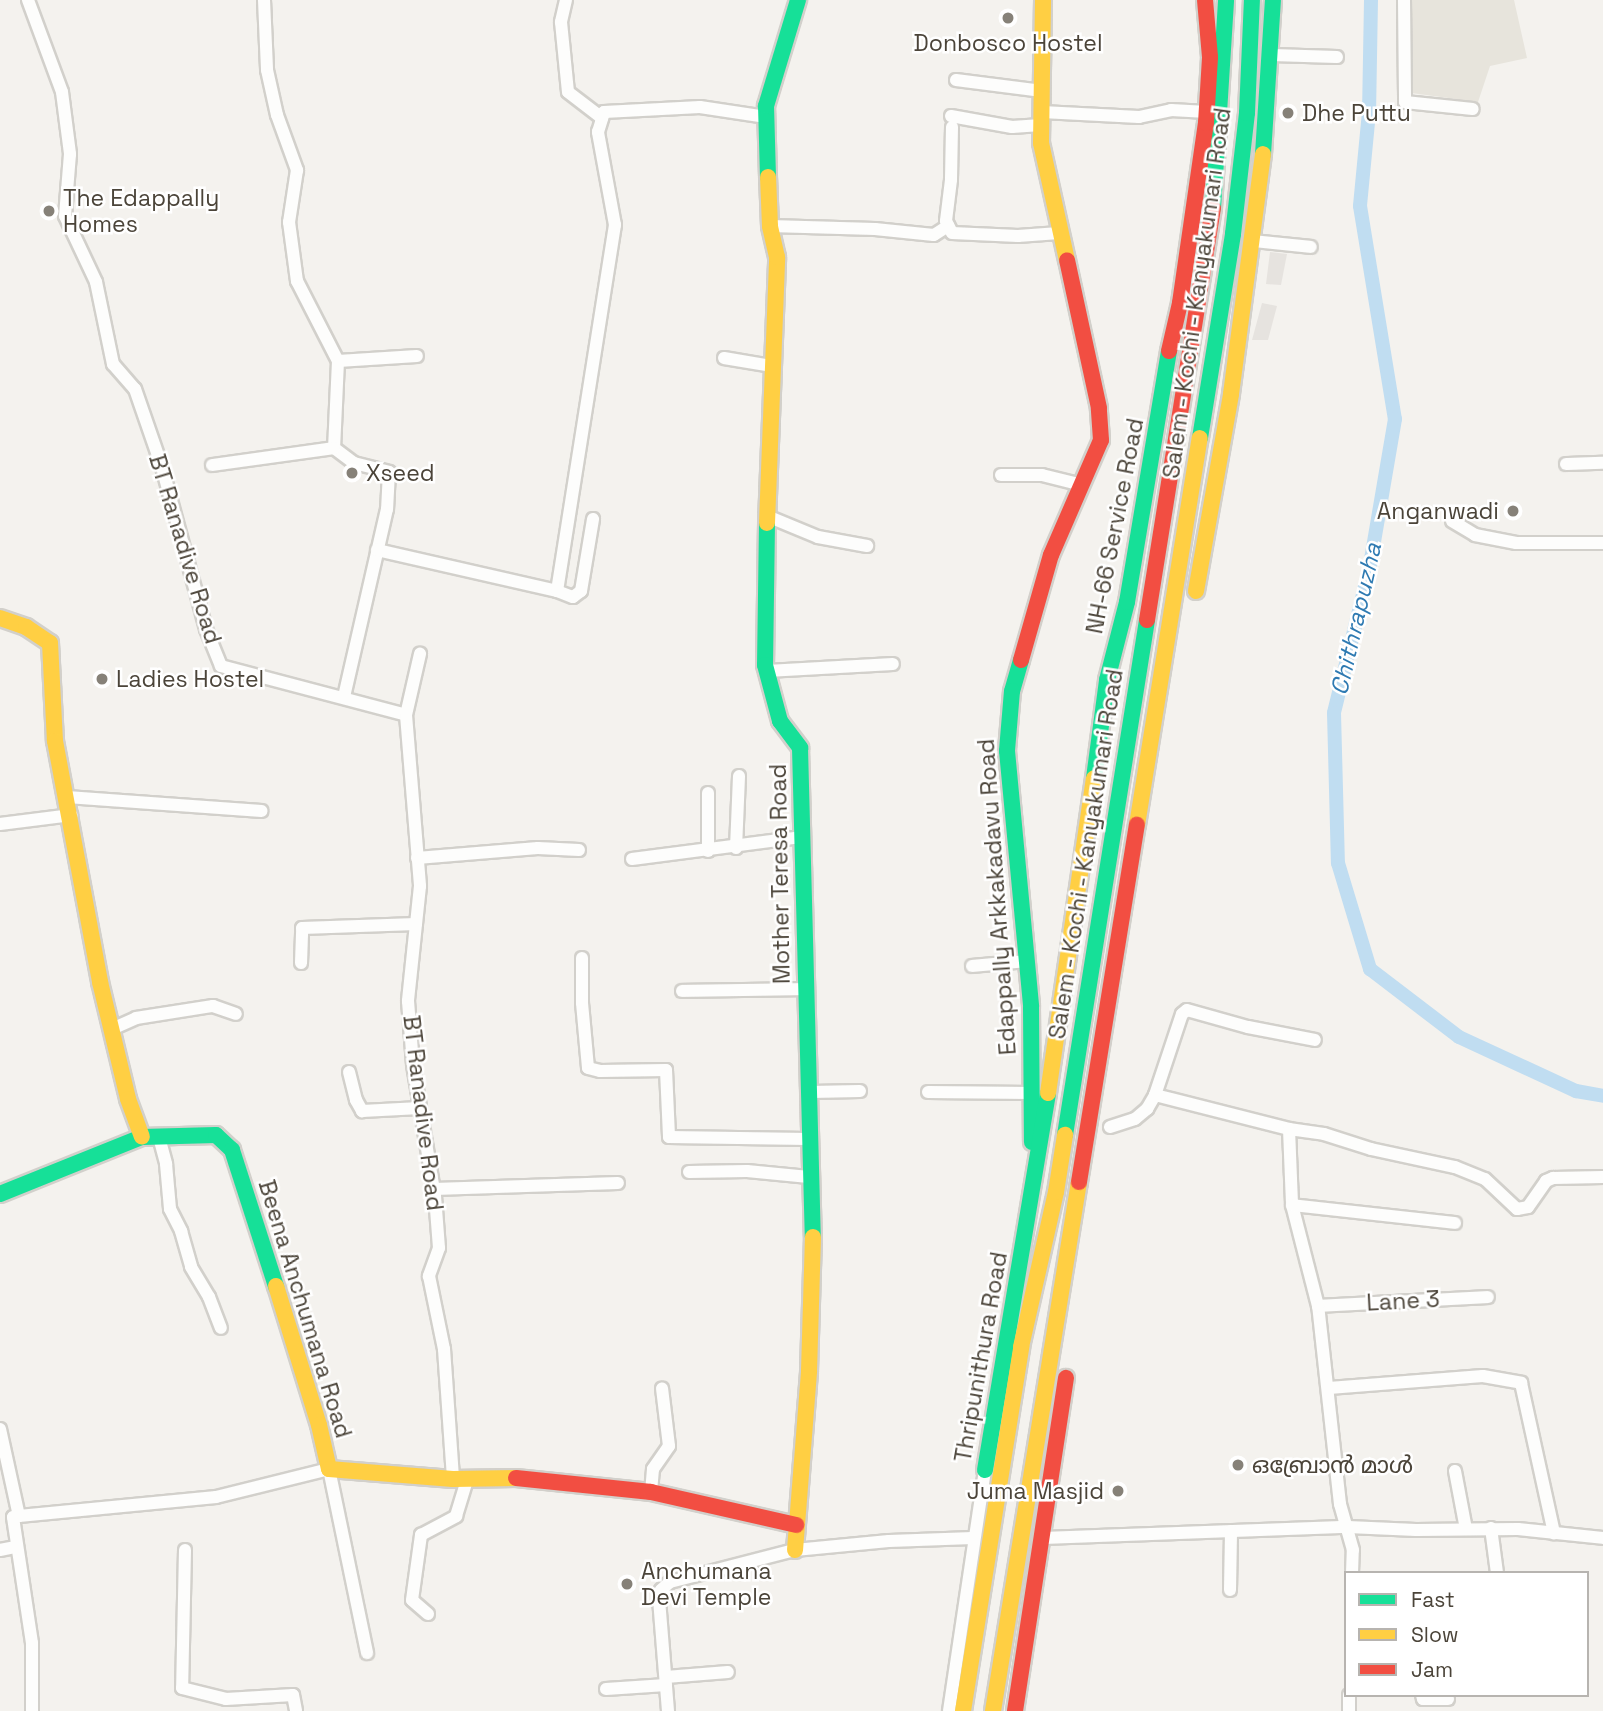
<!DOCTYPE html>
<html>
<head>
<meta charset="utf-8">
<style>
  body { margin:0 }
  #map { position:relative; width:1603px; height:1711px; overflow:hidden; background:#f4f2ee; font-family:"Space Grotesk","Noto Sans Malayalam",sans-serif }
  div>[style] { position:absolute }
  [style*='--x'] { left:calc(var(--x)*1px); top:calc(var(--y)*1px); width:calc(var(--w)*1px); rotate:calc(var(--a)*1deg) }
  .residential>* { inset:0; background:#e7e4dc }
  .parking>* { inset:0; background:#e6e3df }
  .canal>* { height:14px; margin:-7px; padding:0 7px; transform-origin:7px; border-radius:7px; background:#c0ddf1 }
  .roads { filter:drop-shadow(2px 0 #d2d0cb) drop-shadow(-2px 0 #d2d0cb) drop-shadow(0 2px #d2d0cb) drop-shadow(0 -2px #d2d0cb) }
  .street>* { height:12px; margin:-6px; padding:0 6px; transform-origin:6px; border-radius:6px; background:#fdfdfc }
  .fast>* { height:16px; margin:-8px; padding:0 8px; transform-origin:8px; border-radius:8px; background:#16e098 }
  .slow>* { height:16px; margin:-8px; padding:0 8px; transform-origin:8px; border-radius:8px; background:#ffcf43 }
  .jam>* { height:16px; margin:-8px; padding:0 8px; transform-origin:8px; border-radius:8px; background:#f24e42 }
  .dots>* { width:19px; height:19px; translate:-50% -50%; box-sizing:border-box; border:4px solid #fff; border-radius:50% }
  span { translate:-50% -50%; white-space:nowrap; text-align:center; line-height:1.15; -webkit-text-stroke:5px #fff; paint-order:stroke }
  .poi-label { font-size:23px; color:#4b4439 }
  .left { translate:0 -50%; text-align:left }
  .right { translate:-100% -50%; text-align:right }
  .street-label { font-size:23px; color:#4b4439 }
  .water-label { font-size:24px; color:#2e7ab2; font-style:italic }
  .legend { position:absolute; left:1344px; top:1571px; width:245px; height:126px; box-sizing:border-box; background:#fff; border:2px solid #b7b4b0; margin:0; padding:9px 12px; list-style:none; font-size:21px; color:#4b4439 }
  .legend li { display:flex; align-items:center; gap:14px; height:35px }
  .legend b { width:35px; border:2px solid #b7b4b0 }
</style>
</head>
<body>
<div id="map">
  <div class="residential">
    <i style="clip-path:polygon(1402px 0,1514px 0,1527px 58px,1490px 66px,1478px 102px,1404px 92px)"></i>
  </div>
  <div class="parking">
    <i style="clip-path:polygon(1270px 252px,1287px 254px,1281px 285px,1266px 284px)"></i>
    <i style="clip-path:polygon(1262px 303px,1277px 306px,1268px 340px,1252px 340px)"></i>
  </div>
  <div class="canal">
    <i style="--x:1371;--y:0;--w:112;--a:91"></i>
    <i style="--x:1369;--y:112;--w:94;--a:95.5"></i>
    <i style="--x:1360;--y:206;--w:216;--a:80.7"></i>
    <i style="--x:1395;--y:419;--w:149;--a:99.7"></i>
    <i style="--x:1370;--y:566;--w:151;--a:103.8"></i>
    <i style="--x:1334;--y:713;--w:150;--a:88.5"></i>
    <i style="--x:1338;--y:863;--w:111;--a:73.2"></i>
    <i style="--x:1370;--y:969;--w:112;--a:37.4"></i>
    <i style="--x:1459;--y:1037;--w:129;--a:24.8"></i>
    <i style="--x:1576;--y:1091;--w:27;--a:10"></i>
  </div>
  <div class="roads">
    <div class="street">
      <i style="--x:28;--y:0;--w:98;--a:69.7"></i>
      <i style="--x:62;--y:92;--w:63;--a:82.6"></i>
      <i style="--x:70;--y:154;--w:62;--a:94.6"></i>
      <i style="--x:65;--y:216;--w:73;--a:64.8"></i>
      <i style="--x:96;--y:282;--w:84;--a:78.3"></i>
      <i style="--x:113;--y:364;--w:33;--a:49"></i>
      <i style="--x:135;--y:389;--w:83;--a:70.9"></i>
      <i style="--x:162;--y:467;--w:168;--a:74.8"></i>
      <i style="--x:206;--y:629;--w:40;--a:68"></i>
      <i style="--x:221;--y:666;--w:191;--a:14.8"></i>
      <i style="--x:406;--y:715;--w:172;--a:85.3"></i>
      <i style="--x:420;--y:886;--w:116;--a:96"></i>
      <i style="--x:408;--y:1001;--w:64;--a:85.5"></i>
      <i style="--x:413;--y:1065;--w:133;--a:80.5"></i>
      <i style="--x:435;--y:1196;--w:52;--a:85.6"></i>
      <i style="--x:439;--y:1248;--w:30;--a:110"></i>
      <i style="--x:429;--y:1276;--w:75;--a:78.4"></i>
      <i style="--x:444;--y:1349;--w:130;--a:86"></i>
      <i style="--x:264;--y:0;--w:70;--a:87.5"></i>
      <i style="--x:267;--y:70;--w:46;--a:77.5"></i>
      <i style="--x:277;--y:115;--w:59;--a:70"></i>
      <i style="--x:297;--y:170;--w:53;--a:98.7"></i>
      <i style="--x:289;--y:222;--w:60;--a:82.3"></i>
      <i style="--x:297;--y:281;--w:90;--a:62.9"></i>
      <i style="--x:338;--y:361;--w:87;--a:92.6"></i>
      <i style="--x:334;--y:448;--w:25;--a:37"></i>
      <i style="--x:354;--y:463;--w:36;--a:14"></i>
      <i style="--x:389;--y:472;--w:37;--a:93"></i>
      <i style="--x:387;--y:509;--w:193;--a:102.9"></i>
      <i style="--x:566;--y:0;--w:23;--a:103"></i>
      <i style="--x:561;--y:22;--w:70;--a:84.3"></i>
      <i style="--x:568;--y:92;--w:43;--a:37.4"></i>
      <i style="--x:1404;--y:0;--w:102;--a:89.4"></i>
      <i style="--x:1405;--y:102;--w:68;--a:5.9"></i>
      <i style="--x:1272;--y:55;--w:65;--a:1.8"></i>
      <i style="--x:956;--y:80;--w:87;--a:7.3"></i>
      <i style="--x:1042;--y:112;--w:97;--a:3"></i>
      <i style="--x:1139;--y:117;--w:33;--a:-12"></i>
      <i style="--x:1171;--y:110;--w:36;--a:3"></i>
      <i style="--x:951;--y:116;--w:62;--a:10.2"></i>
      <i style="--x:1012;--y:127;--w:29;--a:-4"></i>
      <i style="--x:952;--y:127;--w:53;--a:91.1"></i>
      <i style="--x:951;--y:180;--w:41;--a:97"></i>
      <i style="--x:946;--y:221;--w:13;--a:63"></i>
      <i style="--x:952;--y:233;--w:66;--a:2.6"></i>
      <i style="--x:1018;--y:236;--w:41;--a:-4.2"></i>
      <i style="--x:770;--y:226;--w:105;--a:1.6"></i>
      <i style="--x:875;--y:229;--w:59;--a:5.8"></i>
      <i style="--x:934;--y:235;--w:17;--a:-33"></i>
      <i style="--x:1253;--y:241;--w:58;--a:5.9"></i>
      <i style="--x:724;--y:358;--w:49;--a:9.5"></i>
      <i style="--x:338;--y:361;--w:79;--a:-3.6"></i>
      <i style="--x:1566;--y:464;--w:37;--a:-2"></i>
      <i style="--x:212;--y:465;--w:123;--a:-7.9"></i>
      <i style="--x:1001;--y:475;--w:41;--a:0"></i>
      <i style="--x:1042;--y:475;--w:41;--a:14"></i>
      <i style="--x:767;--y:516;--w:55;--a:22.4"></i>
      <i style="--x:818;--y:537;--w:50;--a:10.4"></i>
      <i style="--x:1452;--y:521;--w:27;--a:31"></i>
      <i style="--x:1475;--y:535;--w:42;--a:11"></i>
      <i style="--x:1516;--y:543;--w:87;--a:0"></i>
      <i style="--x:377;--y:550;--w:185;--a:12.8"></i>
      <i style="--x:557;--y:591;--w:371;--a:-81"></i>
      <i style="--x:615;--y:225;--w:95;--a:-100.4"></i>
      <i style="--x:598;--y:132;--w:21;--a:-73"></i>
      <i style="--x:604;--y:112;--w:96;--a:-3"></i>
      <i style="--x:700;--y:107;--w:67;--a:8.6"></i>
      <i style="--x:557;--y:591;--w:17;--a:21"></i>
      <i style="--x:573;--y:597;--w:10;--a:-37"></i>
      <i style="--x:581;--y:591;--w:73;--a:-80.5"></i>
      <i style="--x:767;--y:671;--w:126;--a:-3.2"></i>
      <i style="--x:406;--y:715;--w:63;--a:-77.1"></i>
      <i style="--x:708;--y:793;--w:58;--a:90"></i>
      <i style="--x:67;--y:797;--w:195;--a:4.1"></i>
      <i style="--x:0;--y:824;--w:72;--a:-7.2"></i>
      <i style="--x:736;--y:848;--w:72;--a:-87.6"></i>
      <i style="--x:417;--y:858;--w:121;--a:-4.7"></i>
      <i style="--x:538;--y:848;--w:41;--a:2.8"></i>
      <i style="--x:632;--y:859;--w:170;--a:-7.4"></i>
      <i style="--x:582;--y:958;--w:45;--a:90"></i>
      <i style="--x:582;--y:1003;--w:65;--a:84.7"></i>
      <i style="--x:588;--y:1068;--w:12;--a:14"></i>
      <i style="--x:600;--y:1071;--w:66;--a:-0.9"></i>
      <i style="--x:666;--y:1070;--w:67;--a:87.4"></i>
      <i style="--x:669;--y:1137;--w:139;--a:0.8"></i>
      <i style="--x:301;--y:963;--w:35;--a:-88"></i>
      <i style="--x:302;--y:928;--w:114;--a:-2"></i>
      <i style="--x:972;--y:966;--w:55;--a:-5.2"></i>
      <i style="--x:682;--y:991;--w:122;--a:-0.9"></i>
      <i style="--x:114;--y:1028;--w:24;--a:-24"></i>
      <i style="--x:136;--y:1018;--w:78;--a:-8.9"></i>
      <i style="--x:213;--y:1006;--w:24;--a:19"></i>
      <i style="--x:349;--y:1072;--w:29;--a:76"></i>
      <i style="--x:356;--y:1100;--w:13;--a:61"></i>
      <i style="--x:362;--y:1111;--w:58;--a:-3"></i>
      <i style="--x:811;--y:1092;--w:49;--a:-1.2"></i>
      <i style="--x:928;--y:1092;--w:103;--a:0.6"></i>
      <i style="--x:1155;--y:1095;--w:138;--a:14.2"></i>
      <i style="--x:1289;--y:1129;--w:35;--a:8"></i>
      <i style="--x:1324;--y:1134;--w:49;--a:17.7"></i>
      <i style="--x:1371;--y:1149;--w:86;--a:12.1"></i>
      <i style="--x:1455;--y:1167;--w:32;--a:22"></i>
      <i style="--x:1485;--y:1179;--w:44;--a:43.2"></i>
      <i style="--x:1517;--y:1209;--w:11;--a:-10"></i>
      <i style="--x:1528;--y:1207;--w:32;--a:-55"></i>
      <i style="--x:1546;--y:1181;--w:8;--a:-23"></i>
      <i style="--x:1553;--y:1178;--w:50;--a:-1.1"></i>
      <i style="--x:1110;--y:1127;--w:26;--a:-18"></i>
      <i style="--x:1135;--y:1119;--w:16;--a:-40"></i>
      <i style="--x:1147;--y:1109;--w:16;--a:-60"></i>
      <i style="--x:1155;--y:1095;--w:85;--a:-71.6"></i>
      <i style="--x:1182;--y:1014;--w:6;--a:-39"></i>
      <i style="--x:1187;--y:1010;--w:63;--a:15.6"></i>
      <i style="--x:1248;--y:1027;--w:68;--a:11"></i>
      <i style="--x:1289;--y:1129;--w:76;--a:87.7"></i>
      <i style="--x:159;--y:1137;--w:28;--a:75"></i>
      <i style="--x:166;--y:1164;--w:45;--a:84.9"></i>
      <i style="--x:170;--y:1209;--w:25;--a:63"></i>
      <i style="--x:181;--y:1231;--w:37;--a:74"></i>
      <i style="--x:191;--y:1267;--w:35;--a:59"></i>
      <i style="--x:209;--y:1297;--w:33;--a:69"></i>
      <i style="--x:689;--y:1172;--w:58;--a:-1"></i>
      <i style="--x:747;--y:1171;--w:62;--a:5.5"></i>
      <i style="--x:434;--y:1189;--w:184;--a:-1.9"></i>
      <i style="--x:1318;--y:1306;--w:170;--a:-3"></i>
      <i style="--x:1329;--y:1388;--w:154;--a:-4.5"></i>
      <i style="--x:1483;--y:1376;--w:39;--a:10"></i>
      <i style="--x:1521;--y:1383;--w:154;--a:77.6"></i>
      <i style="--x:0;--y:1429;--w:89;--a:77.7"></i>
      <i style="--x:1455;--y:1471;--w:59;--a:79.3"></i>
      <i style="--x:651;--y:1492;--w:23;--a:-85"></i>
      <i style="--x:653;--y:1469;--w:28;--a:-55"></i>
      <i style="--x:669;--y:1446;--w:58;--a:-96.9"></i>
      <i style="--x:1491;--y:1528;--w:45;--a:82.4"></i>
      <i style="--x:1043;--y:1538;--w:305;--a:-2.1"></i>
      <i style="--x:1348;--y:1527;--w:68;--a:2.5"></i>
      <i style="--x:1416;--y:1530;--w:102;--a:-0.6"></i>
      <i style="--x:1518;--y:1529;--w:85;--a:6"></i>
      <i style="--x:0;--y:1550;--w:16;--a:-11"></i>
      <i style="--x:185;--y:1550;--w:138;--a:91.2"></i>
      <i style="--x:182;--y:1688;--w:45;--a:14"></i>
      <i style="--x:226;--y:1699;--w:67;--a:-3.4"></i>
      <i style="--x:293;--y:1695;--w:16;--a:79"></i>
      <i style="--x:1352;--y:1573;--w:23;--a:-88"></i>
      <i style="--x:1353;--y:1550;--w:48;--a:-105.8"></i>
      <i style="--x:1340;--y:1504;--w:199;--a:-96.3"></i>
      <i style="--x:1318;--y:1306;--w:104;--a:-104.4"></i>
      <i style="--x:1292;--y:1205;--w:164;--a:6.3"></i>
      <i style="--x:1230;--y:1590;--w:59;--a:-89"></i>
      <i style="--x:428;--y:1614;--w:21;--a:-139"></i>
      <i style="--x:412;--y:1600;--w:66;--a:-82.1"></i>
      <i style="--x:421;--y:1535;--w:40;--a:-28"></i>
      <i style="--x:456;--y:1516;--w:39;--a:-73"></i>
      <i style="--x:666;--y:1677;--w:62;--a:-4.6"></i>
      <i style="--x:606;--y:1689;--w:60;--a:-3.8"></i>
      <i style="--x:1422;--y:1695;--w:4;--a:76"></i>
      <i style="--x:1423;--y:1699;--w:25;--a:0"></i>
      <i style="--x:32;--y:1711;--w:68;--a:-90"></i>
      <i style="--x:32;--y:1643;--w:127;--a:-98.6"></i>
      <i style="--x:13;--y:1517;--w:6;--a:-9"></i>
      <i style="--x:19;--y:1516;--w:198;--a:-5.5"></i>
      <i style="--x:216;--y:1497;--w:116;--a:-13.9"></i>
      <i style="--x:329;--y:1469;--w:188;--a:78.3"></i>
      <i style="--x:668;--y:1711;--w:111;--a:-94.6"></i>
      <i style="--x:659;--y:1600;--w:10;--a:-79"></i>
      <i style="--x:661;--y:1590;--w:12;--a:-42"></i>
      <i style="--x:670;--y:1582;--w:129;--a:-14.4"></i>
      <i style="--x:795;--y:1550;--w:94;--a:-5.5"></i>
      <i style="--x:889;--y:1541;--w:84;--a:-2"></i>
      <i style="--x:949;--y:1711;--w:244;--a:-81.5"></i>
      <i style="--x:1349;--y:1711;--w:16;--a:-90"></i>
    </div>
    <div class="fast">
      <i style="--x:1263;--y:154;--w:154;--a:-86.3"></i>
      <i style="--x:768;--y:177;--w:71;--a:-91.6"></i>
      <i style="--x:766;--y:106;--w:111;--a:-73.2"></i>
      <i style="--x:1213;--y:208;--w:208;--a:-86.4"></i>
      <i style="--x:1200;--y:438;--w:207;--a:-80.8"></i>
      <i style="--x:1233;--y:234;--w:122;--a:-83.4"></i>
      <i style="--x:1247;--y:113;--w:113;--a:-87.5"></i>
      <i style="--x:767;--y:523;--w:142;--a:90.8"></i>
      <i style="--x:765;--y:665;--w:58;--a:75"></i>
      <i style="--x:780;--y:721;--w:34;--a:53"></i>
      <i style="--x:800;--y:748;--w:489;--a:88.5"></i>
      <i style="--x:1021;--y:660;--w:32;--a:106"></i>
      <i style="--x:1012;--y:691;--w:60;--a:94.8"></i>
      <i style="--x:1007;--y:751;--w:257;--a:84.6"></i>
      <i style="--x:1031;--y:1007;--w:135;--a:89.6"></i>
      <i style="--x:1094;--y:778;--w:99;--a:-82.4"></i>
      <i style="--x:1107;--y:680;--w:81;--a:-75.6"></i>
      <i style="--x:1127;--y:602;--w:254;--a:-80.5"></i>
      <i style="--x:1065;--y:1135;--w:521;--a:-80.95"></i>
      <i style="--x:0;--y:1194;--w:153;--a:-21.9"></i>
      <i style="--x:142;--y:1137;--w:74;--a:-1.5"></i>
      <i style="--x:216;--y:1135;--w:22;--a:43"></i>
      <i style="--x:232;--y:1150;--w:143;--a:72.1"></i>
      <i style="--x:985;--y:1470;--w:382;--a:-80.5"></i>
    </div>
    <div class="slow">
      <i style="--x:1043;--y:0;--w:143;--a:90.8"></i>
      <i style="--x:1041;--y:143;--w:120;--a:77.5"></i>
      <i style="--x:767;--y:523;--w:266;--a:-87.8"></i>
      <i style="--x:777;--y:257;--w:32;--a:-103"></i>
      <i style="--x:770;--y:226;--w:49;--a:-92.3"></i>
      <i style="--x:1196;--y:591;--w:200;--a:-79.9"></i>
      <i style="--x:1231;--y:394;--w:242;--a:-82.4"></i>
      <i style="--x:0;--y:618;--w:28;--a:19"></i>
      <i style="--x:26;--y:627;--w:29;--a:34"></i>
      <i style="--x:50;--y:643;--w:98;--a:87.1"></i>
      <i style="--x:55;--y:741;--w:245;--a:79.4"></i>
      <i style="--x:100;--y:982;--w:120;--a:76.5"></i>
      <i style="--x:128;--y:1099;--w:40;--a:69.8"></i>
      <i style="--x:1137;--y:825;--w:392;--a:-80.8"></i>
      <i style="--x:1048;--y:1093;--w:318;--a:-81.7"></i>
      <i style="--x:276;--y:1286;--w:145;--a:72.8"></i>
      <i style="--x:319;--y:1425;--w:45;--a:77.2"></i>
      <i style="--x:329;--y:1469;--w:124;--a:4.6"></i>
      <i style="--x:453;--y:1479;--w:63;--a:-0.9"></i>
      <i style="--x:795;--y:1550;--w:180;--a:-85.5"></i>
      <i style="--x:809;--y:1371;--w:134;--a:-88.3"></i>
      <i style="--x:963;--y:1711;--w:369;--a:-80.9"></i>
      <i style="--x:1021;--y:1347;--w:159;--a:-77.3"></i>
      <i style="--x:1056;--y:1192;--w:58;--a:-81"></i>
      <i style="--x:993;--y:1711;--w:536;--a:-80.77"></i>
    </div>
    <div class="jam">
      <i style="--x:1169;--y:351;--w:49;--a:-77.1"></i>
      <i style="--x:1180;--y:303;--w:182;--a:-81.8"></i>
      <i style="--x:1206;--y:123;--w:66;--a:-86.5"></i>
      <i style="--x:1210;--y:57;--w:57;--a:-95"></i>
      <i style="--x:1147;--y:620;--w:417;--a:-80.9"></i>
      <i style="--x:1021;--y:660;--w:109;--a:-74.1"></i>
      <i style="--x:1051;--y:555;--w:125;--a:-66.5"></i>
      <i style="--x:1101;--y:440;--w:32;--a:-94"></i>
      <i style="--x:1099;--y:408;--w:151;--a:-102.2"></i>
      <i style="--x:1079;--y:1182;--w:362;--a:-80.8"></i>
      <i style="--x:516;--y:1478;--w:136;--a:5.9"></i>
      <i style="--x:651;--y:1492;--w:149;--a:12.8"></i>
      <i style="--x:1015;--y:1711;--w:337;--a:-81.3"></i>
    </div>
  </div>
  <div class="dots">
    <i style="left:1008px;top:18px;background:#868178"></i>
    <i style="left:1288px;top:113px;background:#868178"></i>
    <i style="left:49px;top:211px;background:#868178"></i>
    <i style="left:352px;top:473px;background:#868178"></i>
    <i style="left:1513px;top:511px;background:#868178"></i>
    <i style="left:102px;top:679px;background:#868178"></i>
    <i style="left:1238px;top:1465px;background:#868178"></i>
    <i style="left:1118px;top:1491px;background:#868178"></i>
    <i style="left:627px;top:1584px;background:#868178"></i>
  </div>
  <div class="poi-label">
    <span style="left:1008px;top:43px">Donbosco Hostel</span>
    <span class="left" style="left:1302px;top:113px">Dhe Puttu</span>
    <span class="left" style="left:63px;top:211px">The Edappally<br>Homes</span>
    <span class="left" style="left:366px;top:473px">Xseed</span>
    <span class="right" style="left:1499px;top:511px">Anganwadi</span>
    <span class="left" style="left:116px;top:679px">Ladies Hostel</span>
    <span class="left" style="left:1252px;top:1465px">ഒബ്രോൻ മാൾ</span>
    <span class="right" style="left:1104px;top:1491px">Juma Masjid</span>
    <span class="left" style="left:641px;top:1584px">Anchumana<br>Devi Temple</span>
  </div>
  <div class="street-label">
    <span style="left:1197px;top:293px;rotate:-82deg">Salem - Kochi - Kanyakumari Road</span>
    <span style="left:1115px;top:526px;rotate:-79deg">NH-66 Service Road</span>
    <span style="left:185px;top:549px;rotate:73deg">BT Ranadive Road</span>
    <span style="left:1086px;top:854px;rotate:-81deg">Salem - Kochi - Kanyakumari Road</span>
    <span style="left:780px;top:874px;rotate:-91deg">Mother Teresa Road</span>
    <span style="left:997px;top:897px;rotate:-94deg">Edappally Arkkakadavu Road</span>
    <span style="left:423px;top:1113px;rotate:83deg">BT Ranadive Road</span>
    <span style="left:1403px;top:1301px;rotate:-3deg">Lane 3</span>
    <span style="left:305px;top:1309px;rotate:73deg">Beena Anchumana Road</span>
    <span style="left:981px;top:1357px;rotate:-80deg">Thripunithura Road</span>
  </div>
  <div class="water-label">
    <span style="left:1356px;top:619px;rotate:-77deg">Chithrapuzha</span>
  </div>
  <ul class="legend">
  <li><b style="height:9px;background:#16e098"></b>Fast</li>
  <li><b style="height:9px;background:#ffcf43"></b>Slow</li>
  <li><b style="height:9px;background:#f24e42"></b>Jam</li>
  </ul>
</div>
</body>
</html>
